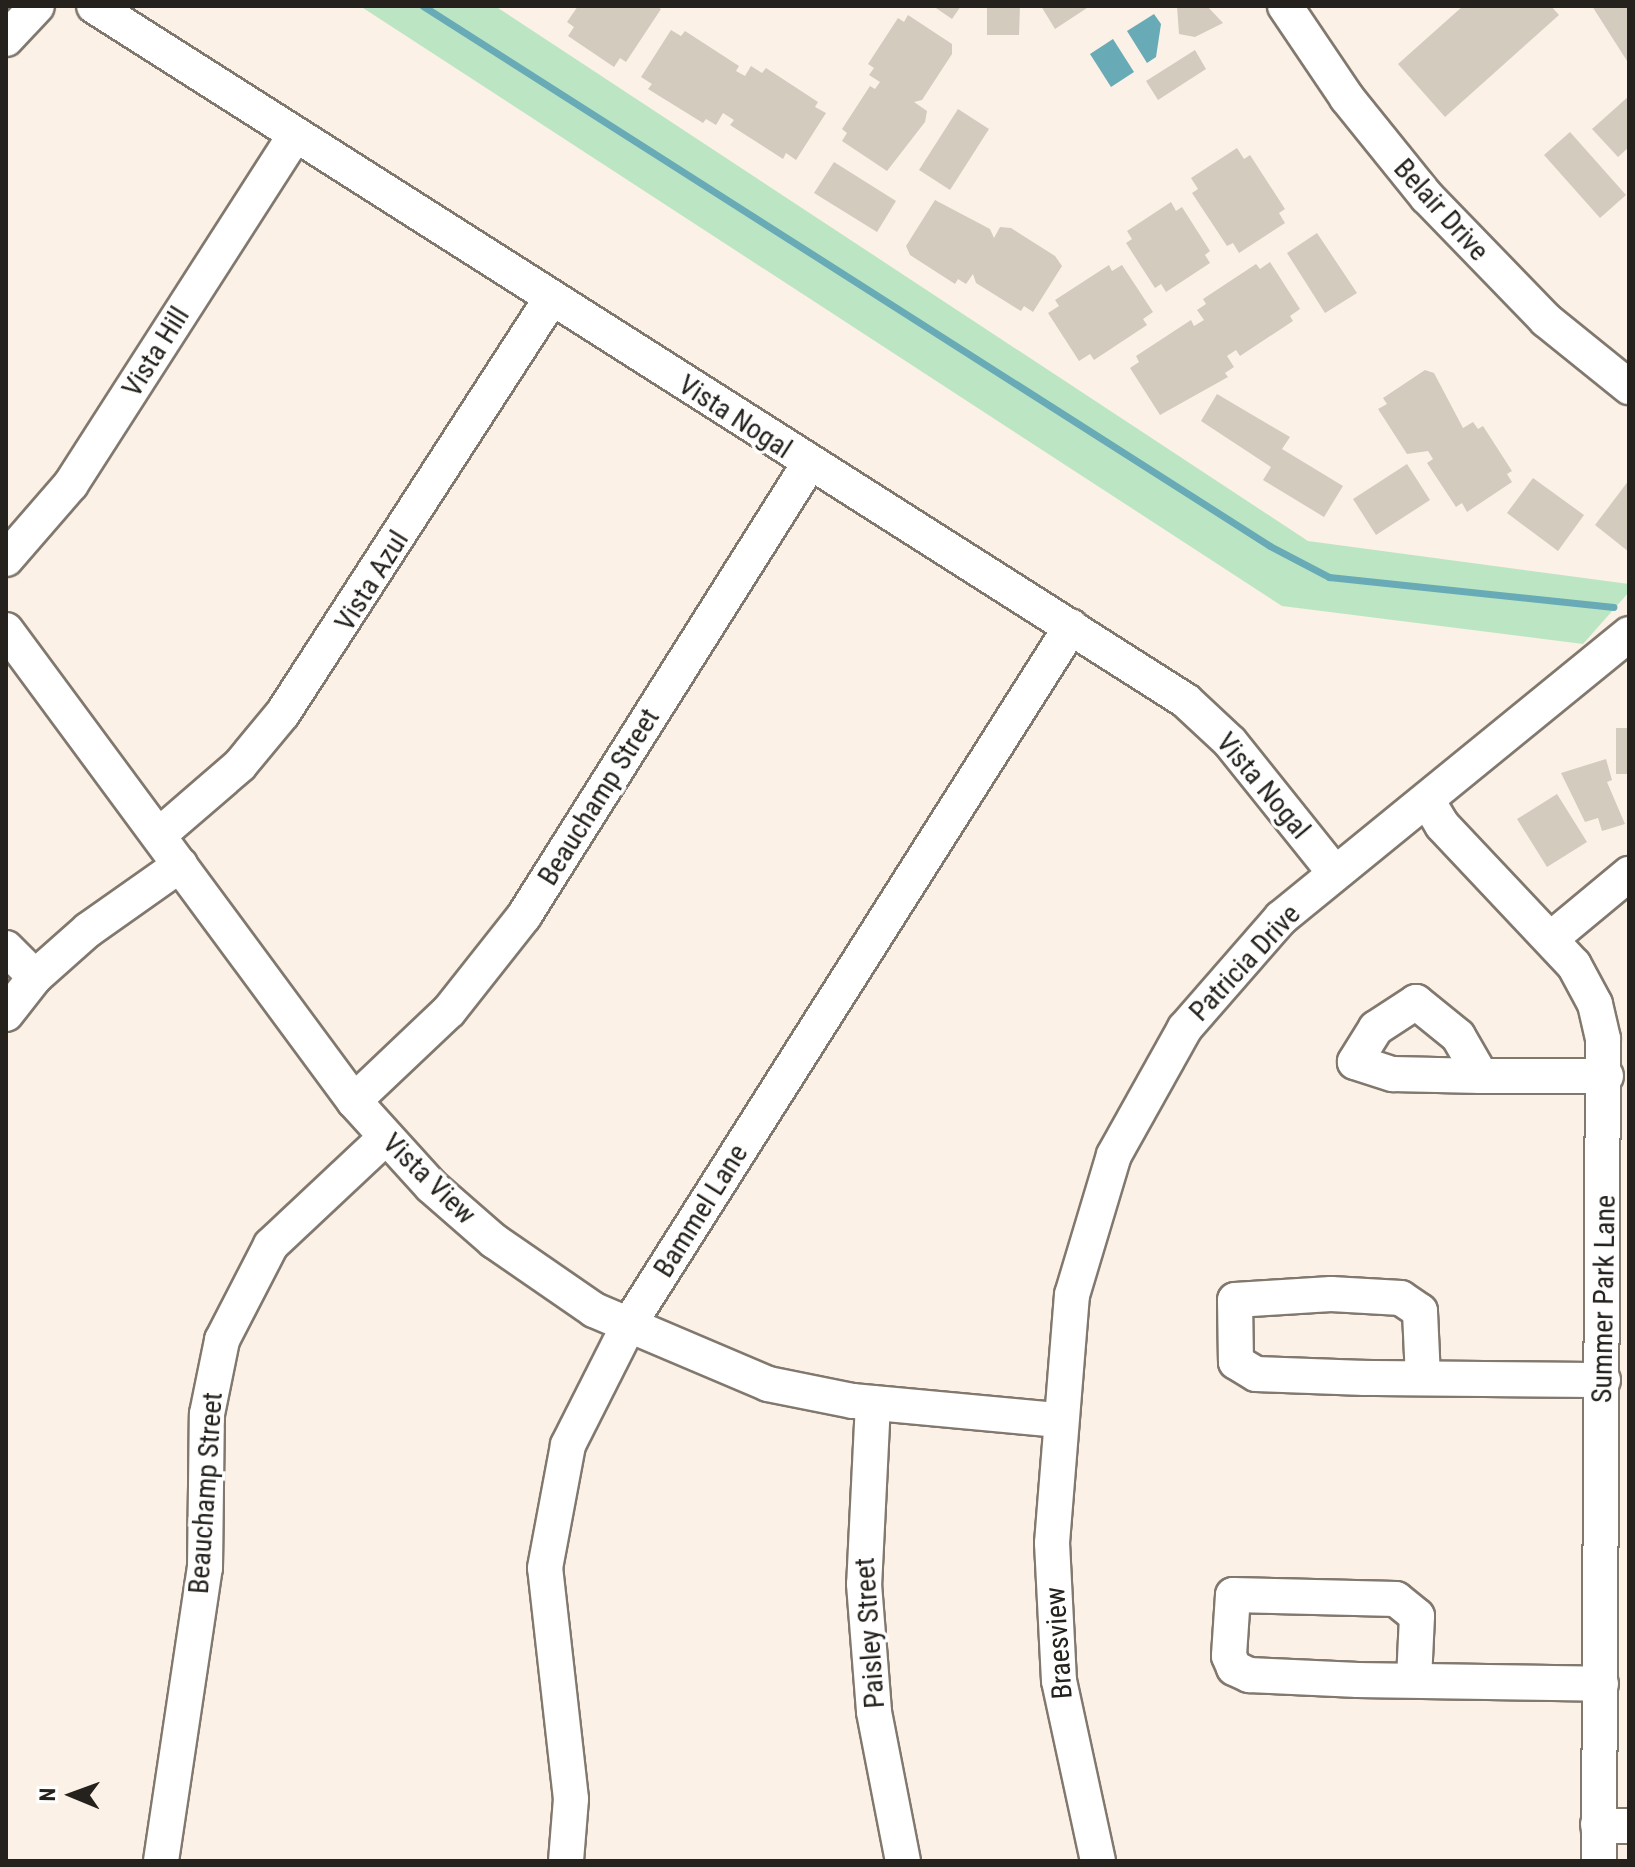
<!DOCTYPE html>
<html>
<head>
<meta charset="utf-8">
<style>
  body { margin:0 }
  #map { position:relative; width:1635px; height:1867px; overflow:hidden; background:#fcf1e6; font-family:"Roboto Condensed",sans-serif }
  div>[style] { position:absolute }
  [style*='--x'] { left:calc(var(--x)*1px); top:calc(var(--y)*1px); width:calc(var(--w)*1px); rotate:calc(var(--a)*1deg) }
  .green>* { inset:0; background:#bce6c3 }
  .water>* { inset:0; background:#68abb6 }
  .stream>* { height:7px; margin:-3.5px; padding:0 3.5px; transform-origin:3.5px; border-radius:3.5px; background:#68abb6 }
  .building>* { inset:0; background:#d3cbbe }
  .roads { filter:drop-shadow(2px 0 #81786e) drop-shadow(-2px 0 #81786e) drop-shadow(0 2px #81786e) drop-shadow(0 -2px #81786e) }
  .minor>* { height:34px; margin:-17px; padding:0 17px; transform-origin:17px; border-radius:17px; background:#fff }
  span { translate:-50% -50%; white-space:nowrap; text-align:center; line-height:1.15; -webkit-text-stroke:7px #fff; paint-order:stroke }
  .street-label { font-size:28px; color:#25221d }
  .frame { position:absolute; inset:0; border:8px solid #25221d; pointer-events:none }
  .north { position:absolute; left:32px; top:1755px; width:80px; height:80px; -webkit-text-stroke:6px #fff; paint-order:stroke; rotate:271deg; font-size:22px; font-weight:700; line-height:32px; text-align:center; color:#25221d }
  .north::after { content:''; display:block; margin:auto; width:28px; height:36px; background:#25221d; clip-path:polygon(50% 0,100% 100%,50% 72%,0 100%) }
</style>
</head>
<body>
<div id="map">
  <div class="green">
    <i style="clip-path:polygon(360px 6px,495px 6px,1308px 541px,1629px 584px,1629px 592px,1583px 644px,1282px 606px)"></i>
  </div>
  <div class="water">
    <i style="clip-path:polygon(1154px 14px,1161px 24px,1156px 57px,1147px 63px,1127px 31px)"></i>
    <i style="clip-path:polygon(1113px 39px,1134px 72px,1111px 87px,1090px 54px)"></i>
  </div>
  <div class="stream">
    <i style="--x:423;--y:6;--w:1004;--a:32.52"></i>
    <i style="--x:1270;--y:546;--w:67;--a:27.7"></i>
    <i style="--x:1329;--y:577;--w:286;--a:6"></i>
  </div>
  <div class="building">
    <i style="clip-path:polygon(578px 6px,656px 6px,661px 9px,626px 62px,620px 58px,614px 67px,568px 36px,574px 27px,567px 22px)"></i>
    <i style="clip-path:polygon(933px 6px,961px 6px,952px 19px)"></i>
    <i style="clip-path:polygon(987px 6px,1020px 6px,1019px 35px,987px 35px)"></i>
    <i style="clip-path:polygon(1041px 6px,1090px 6px,1055px 29px)"></i>
    <i style="clip-path:polygon(1177px 6px,1207px 6px,1223px 23px,1195px 37px,1179px 34px)"></i>
    <i style="clip-path:polygon(1463px 6px,1551px 6px,1559px 15px,1445px 117px,1398px 64px)"></i>
    <i style="clip-path:polygon(1592px 6px,1629px 6px,1629px 64px)"></i>
    <i style="clip-path:polygon(908px 15px,952px 44px,952px 54px,922px 100px,914px 102px,927px 111px,925px 122px,887px 171px,842px 141px,847px 133px,842px 129px,870px 86px,875px 89px,880px 82px,869px 75px,874px 68px,868px 64px,898px 18px,904px 22px)"></i>
    <i style="clip-path:polygon(671px 30px,681px 36px,685px 31px,739px 66px,736px 71px,745px 76px,751px 66px,762px 73px,766px 68px,818px 102px,815px 107px,826px 113px,796px 160px,786px 153px,783px 159px,730px 125px,734px 120px,723px 113px,716px 125px,706px 119px,703px 123px,648px 89px,652px 84px,641px 77px)"></i>
    <i style="clip-path:polygon(1195px 50px,1206px 69px,1158px 100px,1146px 81px)"></i>
    <i style="clip-path:polygon(1629px 96px,1629px 147px,1618px 157px,1592px 129px)"></i>
    <i style="clip-path:polygon(958px 109px,989px 129px,950px 190px,919px 170px)"></i>
    <i style="clip-path:polygon(1570px 132px,1626px 195px,1600px 218px,1544px 155px)"></i>
    <i style="clip-path:polygon(1237px 148px,1244px 159px,1250px 155px,1285px 209px,1279px 213px,1285px 223px,1239px 253px,1233px 243px,1227px 246px,1192px 193px,1198px 189px,1191px 178px)"></i>
    <i style="clip-path:polygon(834px 162px,896px 201px,877px 232px,814px 193px)"></i>
    <i style="clip-path:polygon(935px 200px,990px 229px,994px 238px,1000px 227px,1011px 228px,1055px 256px,1062px 266px,1033px 312px,1024px 306px,1021px 311px,976px 283px,973px 274px,966px 284px,958px 279px,955px 284px,910px 255px,906px 246px)"></i>
    <i style="clip-path:polygon(1171px 202px,1176px 211px,1182px 207px,1210px 251px,1205px 255px,1210px 263px,1166px 292px,1161px 284px,1155px 288px,1126px 243px,1132px 239px,1127px 231px)"></i>
    <i style="clip-path:polygon(1317px 233px,1357px 293px,1325px 313px,1287px 253px)"></i>
    <i style="clip-path:polygon(1270px 262px,1300px 309px,1290px 316px,1293px 321px,1240px 356px,1236px 350px,1227px 356px,1234px 367px,1225px 373px,1228px 377px,1160px 415px,1130px 368px,1139px 362px,1136px 356px,1191px 320px,1194px 326px,1204px 320px,1197px 310px,1206px 304px,1203px 299px,1256px 264px,1260px 269px)"></i>
    <i style="clip-path:polygon(1109px 265px,1112px 271px,1122px 265px,1153px 312px,1143px 319px,1147px 325px,1094px 360px,1090px 354px,1079px 361px,1048px 313px,1059px 306px,1055px 300px)"></i>
    <i style="clip-path:polygon(1425px 370px,1434px 373px,1463px 428px,1473px 422px,1478px 429px,1483px 426px,1512px 471px,1507px 474px,1512px 482px,1467px 512px,1462px 503px,1456px 507px,1427px 463px,1433px 459px,1428px 451px,1407px 454px,1378px 409px,1387px 404px,1383px 398px)"></i>
    <i style="clip-path:polygon(1217px 394px,1290px 437px,1282px 449px,1343px 486px,1324px 517px,1263px 480px,1271px 467px,1201px 421px)"></i>
    <i style="clip-path:polygon(1407px 464px,1430px 500px,1376px 535px,1353px 499px)"></i>
    <i style="clip-path:polygon(1533px 478px,1584px 515px,1558px 551px,1507px 513px)"></i>
    <i style="clip-path:polygon(1629px 480px,1629px 552px,1595px 525px)"></i>
    <i style="clip-path:polygon(1616px 728px,1629px 728px,1629px 774px,1616px 774px)"></i>
    <i style="clip-path:polygon(1606px 759px,1612px 780px,1607px 782px,1625px 824px,1602px 831px,1598px 818px,1585px 822px,1561px 773px)"></i>
    <i style="clip-path:polygon(1557px 794px,1587px 842px,1547px 867px,1517px 819px)"></i>
  </div>
  <div class="roads">
    <div class="minor">
      <i style="--x:94;--y:6;--w:1294;--a:32.47"></i>
      <i style="--x:1186;--y:701;--w:60;--a:43"></i>
      <i style="--x:1230;--y:742;--w:168;--a:51.3"></i>
      <i style="--x:1285;--y:6;--w:111;--a:56"></i>
      <i style="--x:1347;--y:98;--w:127;--a:51.1"></i>
      <i style="--x:1427;--y:197;--w:171;--a:45.9"></i>
      <i style="--x:1546;--y:320;--w:107;--a:38.9"></i>
      <i style="--x:6;--y:39;--w:45;--a:-46.8"></i>
      <i style="--x:6;--y:559;--w:99;--a:-49.1"></i>
      <i style="--x:71;--y:484;--w:413;--a:-57.3"></i>
      <i style="--x:6;--y:630;--w:586;--a:53.54"></i>
      <i style="--x:354;--y:1101;--w:115;--a:47.8"></i>
      <i style="--x:431;--y:1186;--w:84;--a:41.1"></i>
      <i style="--x:494;--y:1241;--w:121;--a:34.6"></i>
      <i style="--x:594;--y:1310;--w:189;--a:23"></i>
      <i style="--x:768;--y:1384;--w:87;--a:11.3"></i>
      <i style="--x:853;--y:1401;--w:206;--a:5.3"></i>
      <i style="--x:1427;--y:800;--w:29;--a:59"></i>
      <i style="--x:1442;--y:825;--w:192;--a:46.7"></i>
      <i style="--x:1574;--y:965;--w:44;--a:61.7"></i>
      <i style="--x:1595;--y:1004;--w:36;--a:77"></i>
      <i style="--x:1603;--y:1039;--w:822;--a:90.28"></i>
      <i style="--x:159;--y:835;--w:107;--a:-40.8"></i>
      <i style="--x:240;--y:765;--w:67;--a:-50.4"></i>
      <i style="--x:283;--y:713;--w:493;--a:-57.1"></i>
      <i style="--x:1553;--y:937;--w:99;--a:-39.7"></i>
      <i style="--x:6;--y:948;--w:41;--a:45"></i>
      <i style="--x:6;--y:1014;--w:47;--a:-51.9"></i>
      <i style="--x:35;--y:977;--w:71;--a:-41.6"></i>
      <i style="--x:88;--y:930;--w:113;--a:-35.2"></i>
      <i style="--x:1481;--y:1076;--w:46;--a:-119.9"></i>
      <i style="--x:1458;--y:1036;--w:54;--a:-141"></i>
      <i style="--x:1416;--y:1002;--w:48;--a:147"></i>
      <i style="--x:1376;--y:1028;--w:40;--a:122"></i>
      <i style="--x:1355;--y:1062;--w:40;--a:18"></i>
      <i style="--x:1393;--y:1074;--w:88;--a:1.3"></i>
      <i style="--x:1481;--y:1076;--w:125;--a:0"></i>
      <i style="--x:354;--y:1101;--w:131;--a:-43.5"></i>
      <i style="--x:449;--y:1011;--w:121;--a:-51.7"></i>
      <i style="--x:524;--y:916;--w:534;--a:-57.77"></i>
      <i style="--x:1423;--y:1378;--w:67;--a:-92.6"></i>
      <i style="--x:1420;--y:1311;--w:23;--a:-146"></i>
      <i style="--x:1401;--y:1298;--w:70;--a:-176.7"></i>
      <i style="--x:1331;--y:1294;--w:96;--a:176.4"></i>
      <i style="--x:1235;--y:1300;--w:62;--a:89.1"></i>
      <i style="--x:1236;--y:1362;--w:23;--a:31"></i>
      <i style="--x:1256;--y:1374;--w:109;--a:2.1"></i>
      <i style="--x:1365;--y:1378;--w:238;--a:0.5"></i>
      <i style="--x:873;--y:1403;--w:181;--a:92.8"></i>
      <i style="--x:864;--y:1584;--w:128;--a:85.5"></i>
      <i style="--x:874;--y:1712;--w:152;--a:79"></i>
      <i style="--x:1414;--y:1680;--w:64;--a:-87.3"></i>
      <i style="--x:1417;--y:1616;--w:27;--a:-141"></i>
      <i style="--x:1396;--y:1599;--w:163;--a:-178.6"></i>
      <i style="--x:1233;--y:1595;--w:61;--a:93.8"></i>
      <i style="--x:1229;--y:1656;--w:13;--a:67"></i>
      <i style="--x:1234;--y:1668;--w:17;--a:25"></i>
      <i style="--x:1249;--y:1675;--w:109;--a:2.6"></i>
      <i style="--x:1358;--y:1680;--w:243;--a:0.9"></i>
      <i style="--x:1598;--y:1825;--w:31;--a:2"></i>
      <i style="--x:161;--y:1861;--w:296;--a:-81.5"></i>
      <i style="--x:205;--y:1568;--w:154;--a:-89.3"></i>
      <i style="--x:207;--y:1414;--w:76;--a:-78.5"></i>
      <i style="--x:222;--y:1340;--w:107;--a:-62.7"></i>
      <i style="--x:271;--y:1245;--w:156;--a:-43.2"></i>
      <i style="--x:566;--y:1861;--w:62;--a:-85.4"></i>
      <i style="--x:571;--y:1799;--w:232;--a:-96.4"></i>
      <i style="--x:545;--y:1568;--w:125;--a:-79.4"></i>
      <i style="--x:568;--y:1445;--w:133;--a:-63.2"></i>
      <i style="--x:628;--y:1326;--w:828;--a:-57.64"></i>
      <i style="--x:1098;--y:1861;--w:184;--a:-102.2"></i>
      <i style="--x:1059;--y:1681;--w:138;--a:-92.9"></i>
      <i style="--x:1052;--y:1543;--w:249;--a:-85.4"></i>
      <i style="--x:1072;--y:1295;--w:146;--a:-73.3"></i>
      <i style="--x:1114;--y:1155;--w:145;--a:-60.8"></i>
      <i style="--x:1185;--y:1028;--w:146;--a:-48.9"></i>
      <i style="--x:1281;--y:918;--w:449;--a:-39.2"></i>
    </div>
  </div>
  <div class="street-label">
    <span style="left:1441px;top:210px;rotate:48deg">Belair Drive</span>
    <span style="left:156px;top:352px;rotate:-58deg">Vista Hill</span>
    <span style="left:735px;top:417px;rotate:33deg">Vista Nogal</span>
    <span style="left:372px;top:581px;rotate:-58deg">Vista Azul</span>
    <span style="left:1263px;top:786px;rotate:50deg">Vista Nogal</span>
    <span style="left:599px;top:797px;rotate:-58deg">Beauchamp Street</span>
    <span style="left:1245px;top:963px;rotate:-47deg">Patricia Drive</span>
    <span style="left:429px;top:1179px;rotate:44deg">Vista View</span>
    <span style="left:701px;top:1211px;rotate:-58deg">Bammel Lane</span>
    <span style="left:1604px;top:1299px;rotate:-89deg">Summer Park Lane</span>
    <span style="left:206px;top:1493px;rotate:-86deg">Beauchamp Street</span>
    <span style="left:870px;top:1633px;rotate:-94deg">Paisley Street</span>
    <span style="left:1059px;top:1643px;rotate:-94deg">Braesview</span>
  </div>
  <div class="frame"></div>
  <div class="north">N</div>
</div>
</body>
</html>
